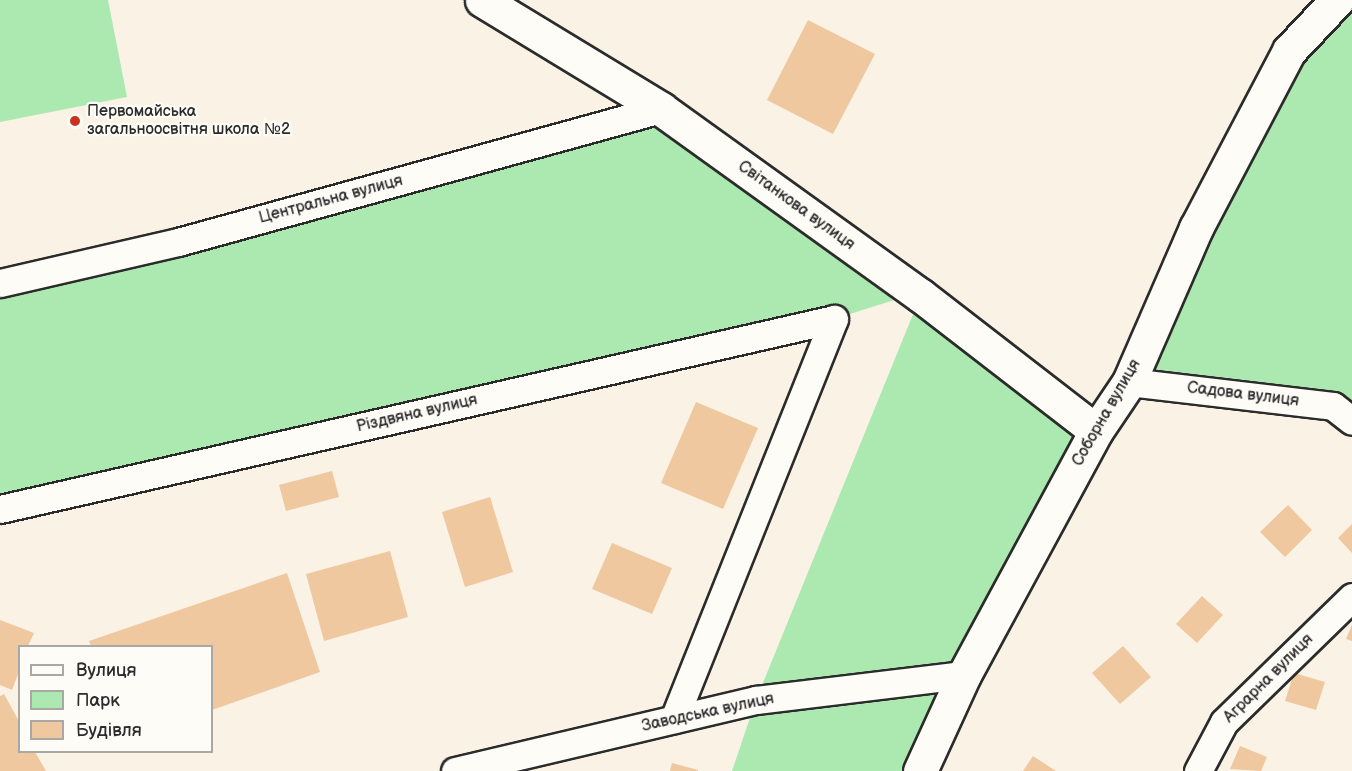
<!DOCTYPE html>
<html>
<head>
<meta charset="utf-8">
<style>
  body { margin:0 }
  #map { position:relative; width:1352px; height:771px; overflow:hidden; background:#faf2e5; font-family:"Balsamiq Sans",sans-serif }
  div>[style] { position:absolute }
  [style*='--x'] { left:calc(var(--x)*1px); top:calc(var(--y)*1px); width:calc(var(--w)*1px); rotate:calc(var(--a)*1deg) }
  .green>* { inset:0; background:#abe9b0 }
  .building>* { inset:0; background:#efc89f }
  .roads { filter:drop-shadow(2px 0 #2b2b2b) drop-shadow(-2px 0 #2b2b2b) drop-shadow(0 2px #2b2b2b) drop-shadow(0 -2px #2b2b2b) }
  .street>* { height:27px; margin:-13.5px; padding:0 13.5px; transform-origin:13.5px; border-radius:13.5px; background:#fdfcf7 }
  .secondary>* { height:33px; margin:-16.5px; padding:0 16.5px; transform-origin:16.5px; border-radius:16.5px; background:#fdfcf7 }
  .dots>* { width:16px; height:16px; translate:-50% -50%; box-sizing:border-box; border:3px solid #fdfcf7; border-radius:50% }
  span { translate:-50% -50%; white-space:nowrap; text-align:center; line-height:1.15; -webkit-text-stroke:4.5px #fdfcf7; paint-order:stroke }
  .poi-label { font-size:16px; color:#2b2b2b }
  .left { translate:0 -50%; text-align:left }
  .street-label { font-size:16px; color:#2b2b2b }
  .legend { position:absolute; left:18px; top:645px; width:195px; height:108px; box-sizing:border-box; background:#fdfcf7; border:2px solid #a9a8a5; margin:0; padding:8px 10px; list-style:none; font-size:18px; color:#2b2b2b }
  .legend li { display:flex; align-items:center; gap:12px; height:30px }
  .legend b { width:30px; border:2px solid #a9a8a5 }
</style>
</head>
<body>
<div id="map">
  <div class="green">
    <i style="clip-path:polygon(0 0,108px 0,127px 97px,0 122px)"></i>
    <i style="clip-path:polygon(1352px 0,1352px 421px,1129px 382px,1289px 51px)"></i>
    <i style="clip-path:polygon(657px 112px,907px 296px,834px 319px,0 509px,0 283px)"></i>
    <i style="clip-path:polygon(916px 307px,1089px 435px,920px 771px,732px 771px,756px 700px)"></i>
  </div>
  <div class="building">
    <i style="clip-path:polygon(808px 20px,875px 54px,833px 134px,767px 100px)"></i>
    <i style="clip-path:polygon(696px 402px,758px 428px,723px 509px,661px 483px)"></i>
    <i style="clip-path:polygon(332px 471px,339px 497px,286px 511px,279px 485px)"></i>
    <i style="clip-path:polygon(490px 497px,513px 572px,465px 587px,442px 512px)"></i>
    <i style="clip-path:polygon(1288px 505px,1312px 530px,1285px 557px,1260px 532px)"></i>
    <i style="clip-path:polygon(1352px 524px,1352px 553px,1338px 538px)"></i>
    <i style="clip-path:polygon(612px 543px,672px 568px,652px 614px,592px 589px)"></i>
    <i style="clip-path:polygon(390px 551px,408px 617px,324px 641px,306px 574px)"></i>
    <i style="clip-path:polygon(287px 573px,320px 672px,212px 710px,212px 646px,91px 646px,89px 641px)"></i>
    <i style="clip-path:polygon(1202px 596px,1223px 615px,1197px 643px,1176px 624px)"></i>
    <i style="clip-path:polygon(0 620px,34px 633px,28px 646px,20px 646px,20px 669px,12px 690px,0 685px)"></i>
    <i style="clip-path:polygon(1352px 625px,1352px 641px,1346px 639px)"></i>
    <i style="clip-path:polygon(1123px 646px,1151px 677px,1120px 704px,1092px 673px)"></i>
    <i style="clip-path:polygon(1294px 673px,1325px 682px,1316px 710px,1285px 701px)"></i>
    <i style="clip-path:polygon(4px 694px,20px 723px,20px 752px,35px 752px,46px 771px,0 771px,0 696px)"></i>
    <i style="clip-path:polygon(1240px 746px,1267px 757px,1261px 771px,1230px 769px)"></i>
    <i style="clip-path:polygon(1033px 756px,1056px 771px,1023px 771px)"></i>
    <i style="clip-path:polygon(672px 763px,698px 770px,698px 771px,670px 771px)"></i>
  </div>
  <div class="roads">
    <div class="street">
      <i style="--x:0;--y:283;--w:183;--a:-13"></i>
      <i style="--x:178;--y:242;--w:501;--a:-15.4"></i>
      <i style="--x:1129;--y:382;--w:205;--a:6.7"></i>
      <i style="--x:1333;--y:406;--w:24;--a:38"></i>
      <i style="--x:0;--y:509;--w:855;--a:-12.83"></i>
      <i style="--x:674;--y:719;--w:431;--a:-68.2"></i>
      <i style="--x:455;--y:771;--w:309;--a:-13.3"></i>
      <i style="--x:756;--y:700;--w:209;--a:-6.9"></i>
      <i style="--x:1198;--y:771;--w:55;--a:-62"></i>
      <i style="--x:1224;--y:722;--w:179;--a:-44.3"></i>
    </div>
    <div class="secondary">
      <i style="--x:482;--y:0;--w:210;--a:31.3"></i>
      <i style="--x:661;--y:109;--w:319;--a:35.7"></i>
      <i style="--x:920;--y:295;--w:222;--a:37.7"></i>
      <i style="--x:920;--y:771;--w:106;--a:-65.4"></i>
      <i style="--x:964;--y:675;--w:277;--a:-61.6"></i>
      <i style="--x:1096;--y:431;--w:59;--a:-56"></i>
      <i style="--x:1129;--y:382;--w:168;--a:-66.5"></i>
      <i style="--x:1196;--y:228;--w:200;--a:-62.3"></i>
      <i style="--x:1289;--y:51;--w:70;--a:-46.7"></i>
    </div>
  </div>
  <div class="dots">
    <i style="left:75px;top:121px;background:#c8321e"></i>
  </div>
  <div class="poi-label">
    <span class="left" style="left:87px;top:121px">Первомайська<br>загальноосвітня школа №2</span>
  </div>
  <div class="street-label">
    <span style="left:331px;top:200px;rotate:-15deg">Центральна вулиця</span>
    <span style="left:796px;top:206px;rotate:36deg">Світанкова вулиця</span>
    <span style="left:1243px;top:395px;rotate:7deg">Садова вулиця</span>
    <span style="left:1107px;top:413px;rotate:-60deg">Соборна вулиця</span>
    <span style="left:417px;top:414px;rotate:-13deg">Різдвяна вулиця</span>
    <span style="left:1269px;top:679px;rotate:-45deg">Аграрна вулиця</span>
    <span style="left:708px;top:713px;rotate:-12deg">Заводська вулиця</span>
  </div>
  <ul class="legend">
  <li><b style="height:8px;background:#fdfcf7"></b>Вулиця</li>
  <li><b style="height:16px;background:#abe9b0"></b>Парк</li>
  <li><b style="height:16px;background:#efc89f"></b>Будівля</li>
  </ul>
</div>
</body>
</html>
